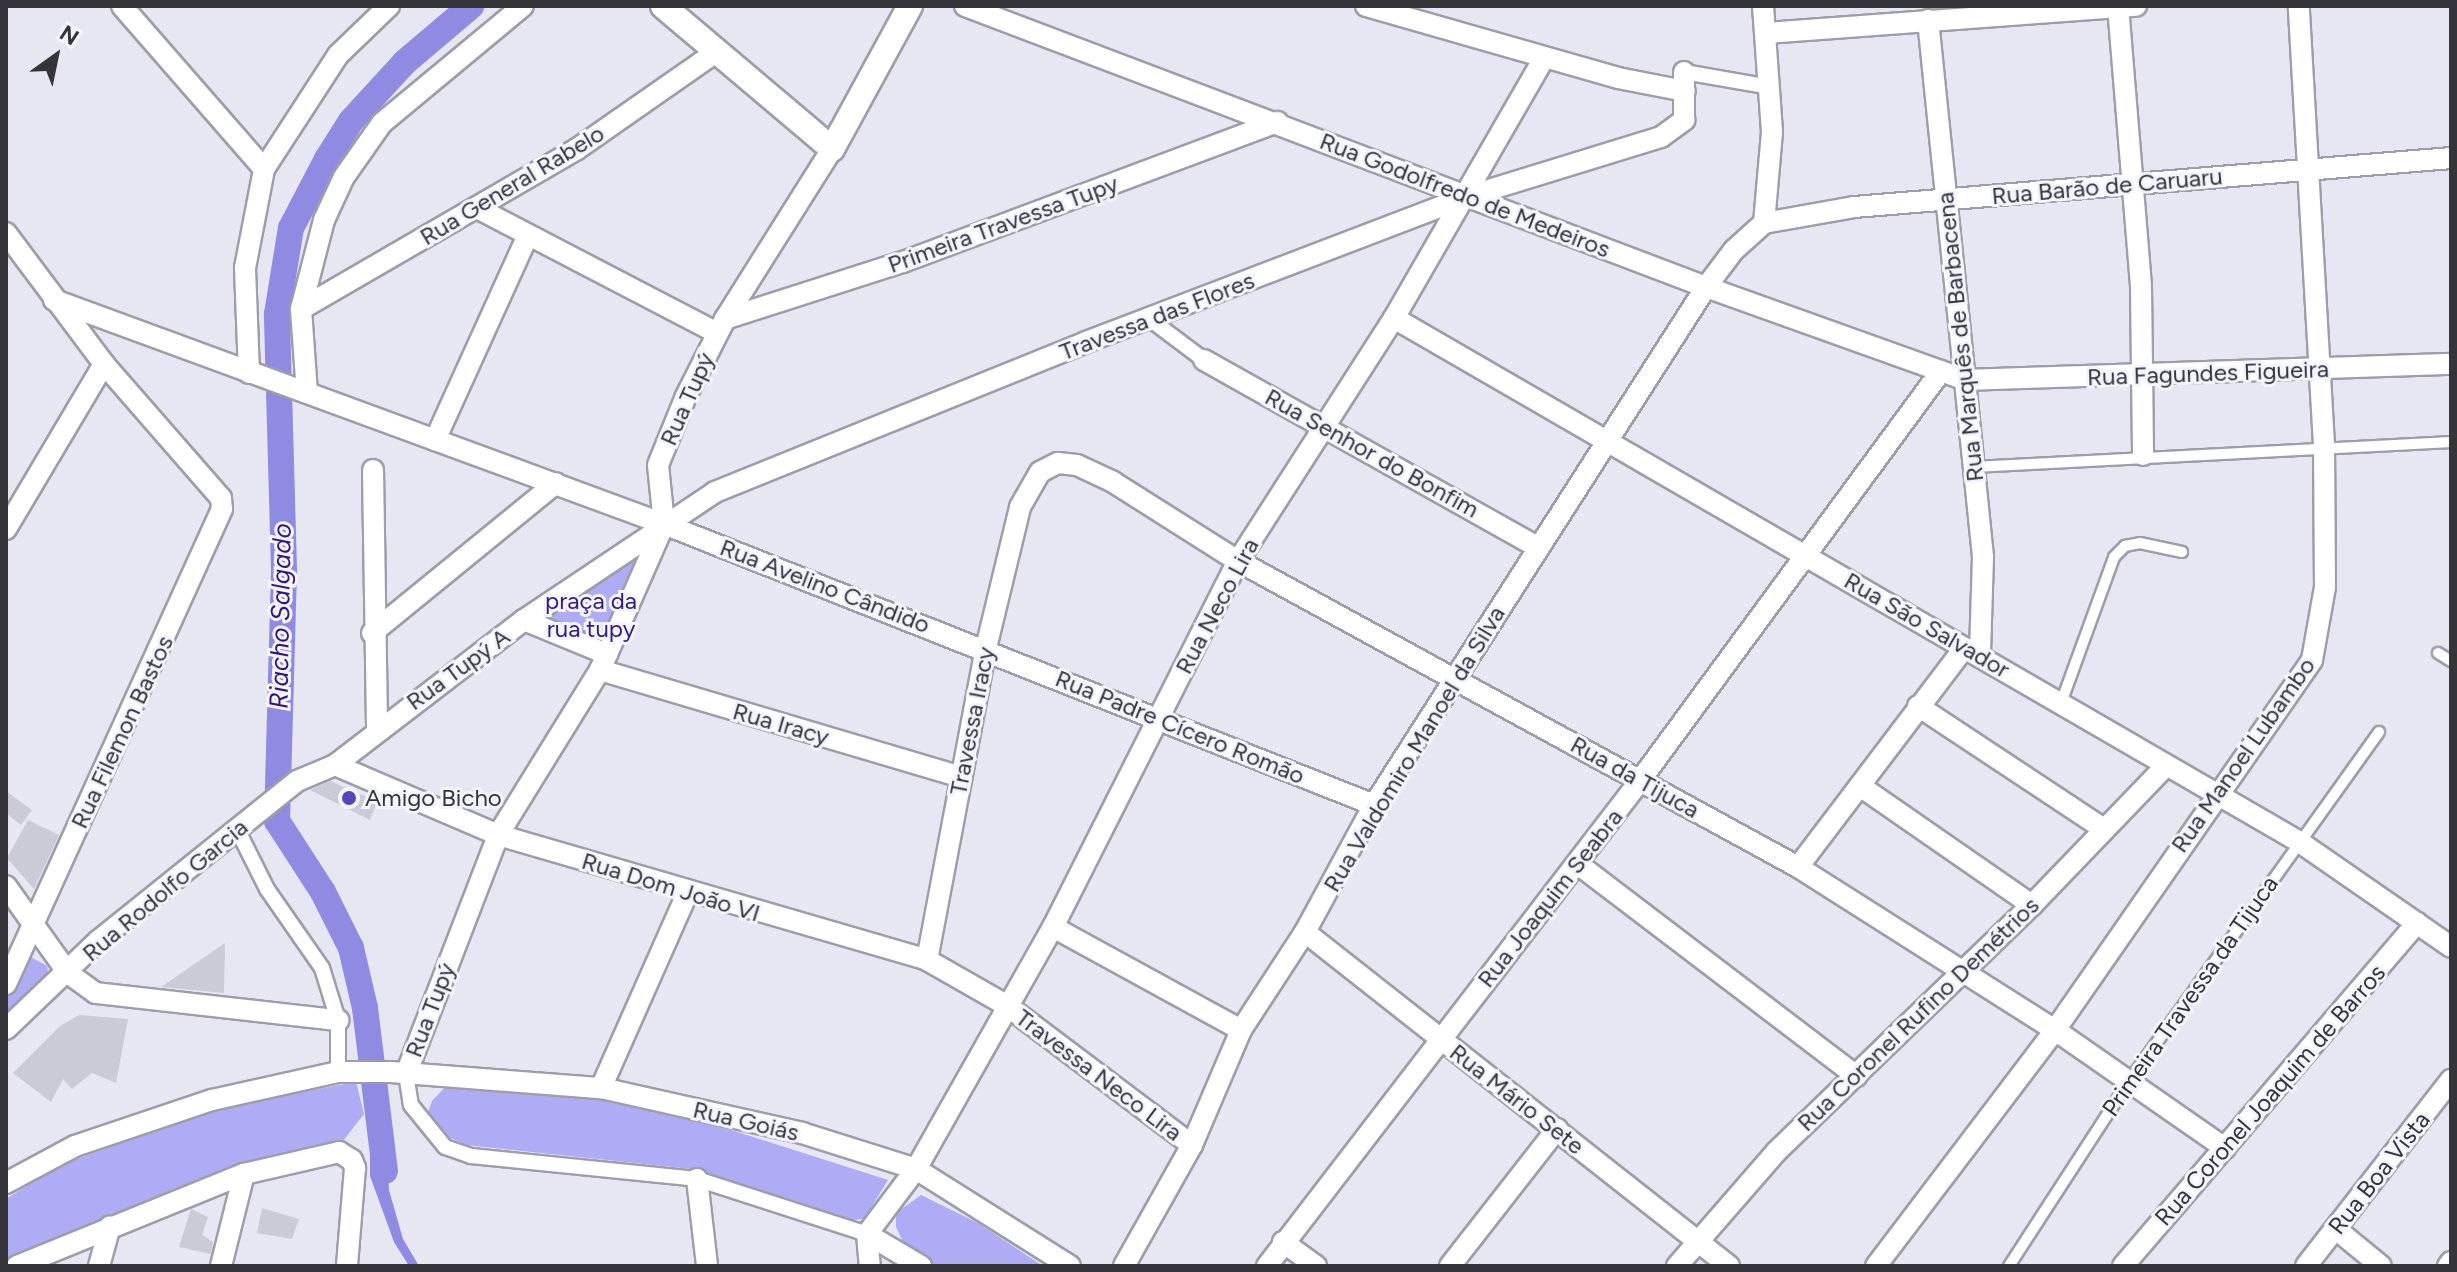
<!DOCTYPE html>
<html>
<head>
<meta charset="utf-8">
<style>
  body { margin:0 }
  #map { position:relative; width:2457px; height:1272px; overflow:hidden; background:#e7e7f3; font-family:Figtree,sans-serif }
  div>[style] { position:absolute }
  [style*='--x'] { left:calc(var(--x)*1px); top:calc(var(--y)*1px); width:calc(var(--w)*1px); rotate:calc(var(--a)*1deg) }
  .green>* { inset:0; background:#aeacf4 }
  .water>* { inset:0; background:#908be2 }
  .canal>* { height:26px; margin:-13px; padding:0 13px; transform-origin:13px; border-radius:13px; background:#908be2 }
  .building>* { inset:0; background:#cbcbd7 }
  .roads { filter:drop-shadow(2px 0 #9e9eaa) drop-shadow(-2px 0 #9e9eaa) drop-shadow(0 2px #9e9eaa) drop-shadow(0 -2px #9e9eaa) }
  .service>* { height:10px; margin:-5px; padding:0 5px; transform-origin:5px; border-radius:5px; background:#fff }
  .pedestrian>* { height:14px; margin:-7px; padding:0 7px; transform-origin:7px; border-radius:7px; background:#fff }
  .minor>* { height:20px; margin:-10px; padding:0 10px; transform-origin:10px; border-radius:10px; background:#fff }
  .tertiary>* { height:24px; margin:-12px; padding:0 12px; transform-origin:12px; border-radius:12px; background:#fff }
  .dots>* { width:22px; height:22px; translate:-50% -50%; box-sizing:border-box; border:4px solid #f4f4ff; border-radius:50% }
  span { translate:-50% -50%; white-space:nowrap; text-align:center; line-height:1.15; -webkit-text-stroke:6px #f4f4ff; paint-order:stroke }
  .street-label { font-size:24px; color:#343439 }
  .park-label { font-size:24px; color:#341b81 }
  .poi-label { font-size:24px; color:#343439 }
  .left { translate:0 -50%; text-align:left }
  .water-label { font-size:26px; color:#31177d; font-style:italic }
  .frame { position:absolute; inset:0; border:8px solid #343439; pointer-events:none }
  .north { position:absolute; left:16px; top:16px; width:80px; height:80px; -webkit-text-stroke:6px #f4f4ff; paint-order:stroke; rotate:33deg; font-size:22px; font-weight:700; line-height:32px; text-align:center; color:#343439 }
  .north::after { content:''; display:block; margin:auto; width:28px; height:36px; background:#343439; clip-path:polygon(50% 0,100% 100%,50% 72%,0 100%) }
</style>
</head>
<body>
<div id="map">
  <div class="green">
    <i style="clip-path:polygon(664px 524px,607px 654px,528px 617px)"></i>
    <i style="clip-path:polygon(31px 957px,47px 966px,48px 973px,6px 1017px,6px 995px)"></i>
    <i style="clip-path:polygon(356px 1082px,364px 1114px,339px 1146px,246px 1164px,6px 1259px,6px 1199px,58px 1166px,217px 1108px)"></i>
    <i style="clip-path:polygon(450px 1082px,614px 1099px,684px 1115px,888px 1180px,864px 1219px,850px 1220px,691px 1169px,466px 1145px,446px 1136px,427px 1115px,432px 1101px)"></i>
    <i style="clip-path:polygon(921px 1195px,978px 1223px,1043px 1266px,935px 1266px,903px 1242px,896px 1227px,896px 1213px)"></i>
  </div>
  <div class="water">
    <i style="clip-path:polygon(386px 1135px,389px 1190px,403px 1239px,419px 1266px,409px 1266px,394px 1242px,370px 1176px,370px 1136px)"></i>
  </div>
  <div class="canal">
    <i style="--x:385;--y:1171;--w:164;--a:-97"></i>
    <i style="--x:365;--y:1008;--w:62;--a:-103.1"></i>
    <i style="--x:351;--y:948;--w:63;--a:-116.6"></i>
    <i style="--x:323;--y:892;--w:85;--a:-122.9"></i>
    <i style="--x:277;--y:821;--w:251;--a:-88.4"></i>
    <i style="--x:284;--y:570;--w:256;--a:-91.6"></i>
    <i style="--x:277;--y:314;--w:87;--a:-80.8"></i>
    <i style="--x:291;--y:228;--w:78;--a:-62.4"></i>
    <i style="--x:327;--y:159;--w:45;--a:-57.7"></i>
    <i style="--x:351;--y:121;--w:80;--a:-47.5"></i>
    <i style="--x:405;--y:62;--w:87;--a:-40.3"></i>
  </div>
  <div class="building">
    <i style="clip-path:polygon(330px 781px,377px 801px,370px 820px,310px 790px)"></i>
    <i style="clip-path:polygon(6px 791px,32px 810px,21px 825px,6px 813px)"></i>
    <i style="clip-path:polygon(28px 820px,59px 835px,34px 889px,7px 858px)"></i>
    <i style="clip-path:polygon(225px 943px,224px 993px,161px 987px)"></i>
    <i style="clip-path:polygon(79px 1015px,128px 1019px,116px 1083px,92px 1073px,72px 1089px,63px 1079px,51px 1102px,13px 1073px,60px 1026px)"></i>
    <i style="clip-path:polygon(262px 1208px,299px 1219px,292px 1239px,257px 1233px)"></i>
    <i style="clip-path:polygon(191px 1209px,208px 1217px,202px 1235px,213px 1242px,211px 1254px,179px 1247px)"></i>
  </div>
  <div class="roads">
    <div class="service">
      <i style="--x:1974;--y:467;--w:478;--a:-3"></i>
      <i style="--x:2438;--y:653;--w:15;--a:32"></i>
      <i style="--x:2061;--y:703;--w:155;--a:-70"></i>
      <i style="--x:2114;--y:557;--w:16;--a:-45"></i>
      <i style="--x:2125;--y:546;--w:15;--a:-11"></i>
      <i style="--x:2140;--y:543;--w:43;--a:12.1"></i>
      <i style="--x:2009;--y:1266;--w:217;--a:-57"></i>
      <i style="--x:2127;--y:1084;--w:433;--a:-54.4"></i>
    </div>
    <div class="pedestrian">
      <i style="--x:1684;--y:72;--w:87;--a:9.9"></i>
      <i style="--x:1151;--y:320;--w:66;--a:37"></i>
      <i style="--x:238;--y:831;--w:65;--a:63.4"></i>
      <i style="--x:267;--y:889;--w:96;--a:55.2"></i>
      <i style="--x:322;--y:968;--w:54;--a:72.9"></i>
      <i style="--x:338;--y:1020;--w:52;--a:90"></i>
      <i style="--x:406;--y:1074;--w:31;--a:81"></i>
      <i style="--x:411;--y:1105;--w:54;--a:51"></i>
      <i style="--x:445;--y:1147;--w:28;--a:19"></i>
      <i style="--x:471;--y:1156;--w:227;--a:5.8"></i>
      <i style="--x:697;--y:1179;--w:179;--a:17.9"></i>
    </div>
    <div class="minor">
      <i style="--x:122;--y:6;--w:216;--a:48.9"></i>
      <i style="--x:965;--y:6;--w:792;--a:20.77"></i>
      <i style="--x:1706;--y:287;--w:276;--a:19.7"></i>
      <i style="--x:1966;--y:380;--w:485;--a:-1.9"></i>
      <i style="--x:1366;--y:6;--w:262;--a:15.9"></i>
      <i style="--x:1618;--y:78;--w:68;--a:11"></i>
      <i style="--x:1763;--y:6;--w:126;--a:85.9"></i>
      <i style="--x:1772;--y:132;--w:91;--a:95"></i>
      <i style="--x:2118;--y:6;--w:282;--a:85.3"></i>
      <i style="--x:2141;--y:287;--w:168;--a:89.3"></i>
      <i style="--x:1928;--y:20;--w:540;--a:84.15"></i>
      <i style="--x:1983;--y:557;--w:97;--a:91.8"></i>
      <i style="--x:1766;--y:33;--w:371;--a:-4.2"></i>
      <i style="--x:479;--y:209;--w:268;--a:27.5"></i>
      <i style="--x:6;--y:233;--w:164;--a:53.2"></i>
      <i style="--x:104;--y:364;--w:178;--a:48.9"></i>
      <i style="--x:221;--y:498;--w:11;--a:85"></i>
      <i style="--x:222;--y:509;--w:522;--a:114.45"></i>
      <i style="--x:54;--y:300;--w:650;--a:20.16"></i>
      <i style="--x:664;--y:524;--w:764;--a:21.59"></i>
      <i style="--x:301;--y:309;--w:319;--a:-30.1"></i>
      <i style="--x:577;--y:149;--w:169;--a:-34.9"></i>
      <i style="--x:1394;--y:318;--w:1044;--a:30.05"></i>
      <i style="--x:2298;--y:841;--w:186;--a:34.7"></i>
      <i style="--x:725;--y:319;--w:187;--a:-17.8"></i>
      <i style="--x:903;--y:262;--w:400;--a:-20.5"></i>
      <i style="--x:1204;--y:360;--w:384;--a:29.3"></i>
      <i style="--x:249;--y:373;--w:105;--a:-92.2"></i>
      <i style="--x:245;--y:268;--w:101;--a:-79.1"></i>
      <i style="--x:264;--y:169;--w:136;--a:-57"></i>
      <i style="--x:338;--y:55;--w:71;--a:-43.9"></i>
      <i style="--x:307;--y:393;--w:84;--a:-94.1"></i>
      <i style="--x:301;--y:309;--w:92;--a:-75.5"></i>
      <i style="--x:324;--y:220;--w:47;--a:-65.1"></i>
      <i style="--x:344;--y:177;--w:66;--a:-54.9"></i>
      <i style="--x:382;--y:123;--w:183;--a:-39.7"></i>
      <i style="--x:435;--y:440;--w:223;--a:-65.6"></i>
      <i style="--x:373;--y:470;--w:258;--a:89.1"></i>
      <i style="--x:6;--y:529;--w:192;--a:-59.3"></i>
      <i style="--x:524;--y:620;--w:90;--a:22.3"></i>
      <i style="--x:372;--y:633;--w:237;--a:-39.2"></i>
      <i style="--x:600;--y:670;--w:377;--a:16.5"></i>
      <i style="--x:1918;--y:706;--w:223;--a:33.5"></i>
      <i style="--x:335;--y:765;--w:177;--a:23.2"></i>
      <i style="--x:498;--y:835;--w:447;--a:16.2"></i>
      <i style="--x:927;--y:960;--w:91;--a:29.7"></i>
      <i style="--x:1006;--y:1005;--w:233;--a:37"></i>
      <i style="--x:1860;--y:786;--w:209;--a:34.7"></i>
      <i style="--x:1578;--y:864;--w:350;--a:37.3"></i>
      <i style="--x:1798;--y:867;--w:275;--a:-52.8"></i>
      <i style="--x:6;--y:886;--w:107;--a:54.5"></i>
      <i style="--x:68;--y:973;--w:34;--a:36"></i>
      <i style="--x:96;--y:993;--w:244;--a:6.4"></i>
      <i style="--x:1053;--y:927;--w:214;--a:28.7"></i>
      <i style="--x:1305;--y:932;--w:540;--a:38.23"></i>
      <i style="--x:927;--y:960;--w:318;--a:-79.3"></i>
      <i style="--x:986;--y:648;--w:145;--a:-76.4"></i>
      <i style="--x:1020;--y:507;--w:40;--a:-60.3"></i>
      <i style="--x:1040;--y:472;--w:20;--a:-27"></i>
      <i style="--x:1058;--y:463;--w:19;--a:6"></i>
      <i style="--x:1077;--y:465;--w:40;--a:25"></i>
      <i style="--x:1113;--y:482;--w:148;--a:32.3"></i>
      <i style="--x:1238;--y:561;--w:638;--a:28.65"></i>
      <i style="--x:1798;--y:867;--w:304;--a:32.4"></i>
      <i style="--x:2055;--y:1030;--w:207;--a:34.8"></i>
      <i style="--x:6;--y:1029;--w:127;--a:-43.7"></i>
      <i style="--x:98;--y:941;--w:255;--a:-38.8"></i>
      <i style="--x:297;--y:781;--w:41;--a:-22.8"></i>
      <i style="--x:335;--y:765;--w:238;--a:-37.5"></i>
      <i style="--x:524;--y:620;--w:230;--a:-33.8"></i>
      <i style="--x:715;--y:492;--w:400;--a:-22"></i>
      <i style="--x:1086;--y:342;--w:407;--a:-20.9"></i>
      <i style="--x:1466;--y:197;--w:204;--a:-17.1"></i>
      <i style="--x:1661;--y:137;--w:29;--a:-36"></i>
      <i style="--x:1684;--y:120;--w:48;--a:-90"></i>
      <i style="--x:406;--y:1074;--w:256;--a:-68.9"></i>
      <i style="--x:498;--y:835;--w:194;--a:-58.3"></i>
      <i style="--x:600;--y:670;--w:159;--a:-66.3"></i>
      <i style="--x:664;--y:524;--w:59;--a:-95.8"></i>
      <i style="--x:658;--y:465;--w:74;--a:-67.9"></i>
      <i style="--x:686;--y:396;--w:86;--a:-63.1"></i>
      <i style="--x:725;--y:319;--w:201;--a:-57.8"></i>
      <i style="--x:601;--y:1088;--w:212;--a:-66.1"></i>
      <i style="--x:697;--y:1179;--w:88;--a:83.4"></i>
      <i style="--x:6;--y:1183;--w:78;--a:-28.2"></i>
      <i style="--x:75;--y:1146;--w:145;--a:-18.6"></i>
      <i style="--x:212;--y:1100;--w:129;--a:-12.5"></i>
      <i style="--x:338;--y:1072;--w:53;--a:0"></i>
      <i style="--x:391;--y:1072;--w:211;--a:4.4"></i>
      <i style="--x:601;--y:1088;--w:206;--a:12.6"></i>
      <i style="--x:802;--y:1133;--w:120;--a:17.5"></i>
      <i style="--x:916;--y:1169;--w:182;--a:32.2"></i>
      <i style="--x:2336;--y:1229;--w:58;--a:39.4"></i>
      <i style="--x:867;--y:1234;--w:81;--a:-53"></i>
      <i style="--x:916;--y:1169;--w:278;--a:-60.5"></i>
      <i style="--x:1053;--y:927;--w:410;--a:-63.2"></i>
      <i style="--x:1238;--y:561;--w:289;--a:-57.3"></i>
      <i style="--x:1394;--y:318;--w:300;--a:-60"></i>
      <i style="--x:867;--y:1234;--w:63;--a:30.7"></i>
      <i style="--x:867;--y:1234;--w:32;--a:85"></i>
      <i style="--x:1283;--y:1242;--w:41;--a:36"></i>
      <i style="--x:17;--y:1266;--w:245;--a:-22.1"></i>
      <i style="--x:244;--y:1174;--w:98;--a:-13"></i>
      <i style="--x:339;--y:1152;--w:15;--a:32"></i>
      <i style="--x:352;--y:1160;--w:9;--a:69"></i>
      <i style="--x:355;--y:1168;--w:98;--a:94.7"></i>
      <i style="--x:99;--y:1266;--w:41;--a:-74.6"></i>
      <i style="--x:221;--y:1266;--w:95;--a:-76"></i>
      <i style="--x:1124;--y:1266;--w:139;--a:-60.7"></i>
      <i style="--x:1192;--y:1145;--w:125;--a:-66.9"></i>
      <i style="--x:1241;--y:1030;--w:117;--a:-56.9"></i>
      <i style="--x:1305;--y:932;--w:145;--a:-61.5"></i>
      <i style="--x:1374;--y:805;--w:615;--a:-57.34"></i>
      <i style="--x:1706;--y:287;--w:46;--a:-52.9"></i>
      <i style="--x:1734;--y:250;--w:40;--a:-42"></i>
      <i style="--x:1764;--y:223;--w:91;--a:-10.1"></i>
      <i style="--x:1854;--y:207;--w:599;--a:-4.69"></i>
      <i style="--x:1267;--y:1266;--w:610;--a:-52.45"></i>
      <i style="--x:1639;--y:782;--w:510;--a:-53.69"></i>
      <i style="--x:1450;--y:1266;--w:174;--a:-52"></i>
      <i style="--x:1677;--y:1266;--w:151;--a:-49"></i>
      <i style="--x:1776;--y:1152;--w:356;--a:-44"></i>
      <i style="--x:2032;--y:905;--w:192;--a:-46.1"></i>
      <i style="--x:1876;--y:1266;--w:296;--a:-52.8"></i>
      <i style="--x:2055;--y:1030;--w:450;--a:-55.2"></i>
      <i style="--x:2312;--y:660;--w:74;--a:-79.9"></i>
      <i style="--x:2325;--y:587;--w:142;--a:-90.4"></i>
      <i style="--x:2324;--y:445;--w:440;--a:-93.3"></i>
      <i style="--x:2123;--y:1266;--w:452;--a:-49.4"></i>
      <i style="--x:2306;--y:1266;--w:236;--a:-52.1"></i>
      <i style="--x:2448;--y:1266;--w:5;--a:-53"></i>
    </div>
    <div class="tertiary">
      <i style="--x:663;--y:6;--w:221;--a:40.2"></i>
      <i style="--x:832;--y:149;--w:163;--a:-61.4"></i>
    </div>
  </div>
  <div class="dots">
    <i style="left:349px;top:798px;background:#5945bd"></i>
  </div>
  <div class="street-label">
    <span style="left:512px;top:185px;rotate:-31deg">Rua General Rabelo</span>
    <span style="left:2107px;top:186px;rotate:-5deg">Rua Barão de Caruaru</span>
    <span style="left:1465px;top:195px;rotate:21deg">Rua Godolfredo de Medeiros</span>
    <span style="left:1003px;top:224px;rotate:-20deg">Primeira Travessa Tupy</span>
    <span style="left:1157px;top:316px;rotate:-21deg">Travessa das Flores</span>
    <span style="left:1960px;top:337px;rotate:-96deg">Rua Marquês de Barbacena</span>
    <span style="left:2208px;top:373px;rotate:-2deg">Rua Fagundes Figueira</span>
    <span style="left:687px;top:399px;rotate:-66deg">Rua Tupý</span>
    <span style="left:1372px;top:453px;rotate:29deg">Rua Senhor do Bonfim</span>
    <span style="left:825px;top:586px;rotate:21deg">Rua Avelino Cândido</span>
    <span style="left:1217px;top:606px;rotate:-62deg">Rua Neco Lira</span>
    <span style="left:1927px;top:625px;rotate:30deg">Rua São Salvador</span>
    <span style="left:458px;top:669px;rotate:-36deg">Rua Tupý A</span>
    <span style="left:972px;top:721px;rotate:-79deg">Travessa Iracy</span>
    <span style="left:781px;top:724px;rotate:16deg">Rua Iracy</span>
    <span style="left:1180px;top:727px;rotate:22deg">Rua Padre Cícero Romão</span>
    <span style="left:122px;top:732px;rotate:-65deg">Rua Filemon Bastos</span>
    <span style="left:1414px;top:749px;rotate:-59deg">Rua Valdomiro Manoel da Silva</span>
    <span style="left:2243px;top:755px;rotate:-55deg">Rua Manoel Lubambo</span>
    <span style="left:1635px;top:777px;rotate:29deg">Rua da Tijuca</span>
    <span style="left:671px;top:887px;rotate:17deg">Rua Dom João VI</span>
    <span style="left:165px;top:890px;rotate:-40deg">Rua Rodolfo Garcia</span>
    <span style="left:1550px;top:898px;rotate:-52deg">Rua Joaquim Seabra</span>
    <span style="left:2190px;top:996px;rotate:-55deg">Primeira Travessa da Tijuca</span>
    <span style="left:430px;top:1010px;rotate:-69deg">Rua Tupý</span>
    <span style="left:1918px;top:1014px;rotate:-44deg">Rua Coronel Rufino Demétrios</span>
    <span style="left:1099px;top:1075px;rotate:37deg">Travessa Neco Lira</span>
    <span style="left:2270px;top:1095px;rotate:-49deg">Rua Coronel Joaquim de Barros</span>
    <span style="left:1517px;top:1099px;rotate:38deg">Rua Mário Sete</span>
    <span style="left:746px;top:1121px;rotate:13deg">Rua Goiás</span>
    <span style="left:2379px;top:1173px;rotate:-52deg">Rua Boa Vista</span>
  </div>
  <div class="park-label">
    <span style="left:591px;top:615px">praça da<br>rua tupy</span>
  </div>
  <div class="poi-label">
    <span class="left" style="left:365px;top:798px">Amigo Bicho</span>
  </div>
  <div class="water-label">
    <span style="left:281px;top:616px;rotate:-89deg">Riacho Salgado</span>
  </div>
  <div class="frame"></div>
  <div class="north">N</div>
</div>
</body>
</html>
